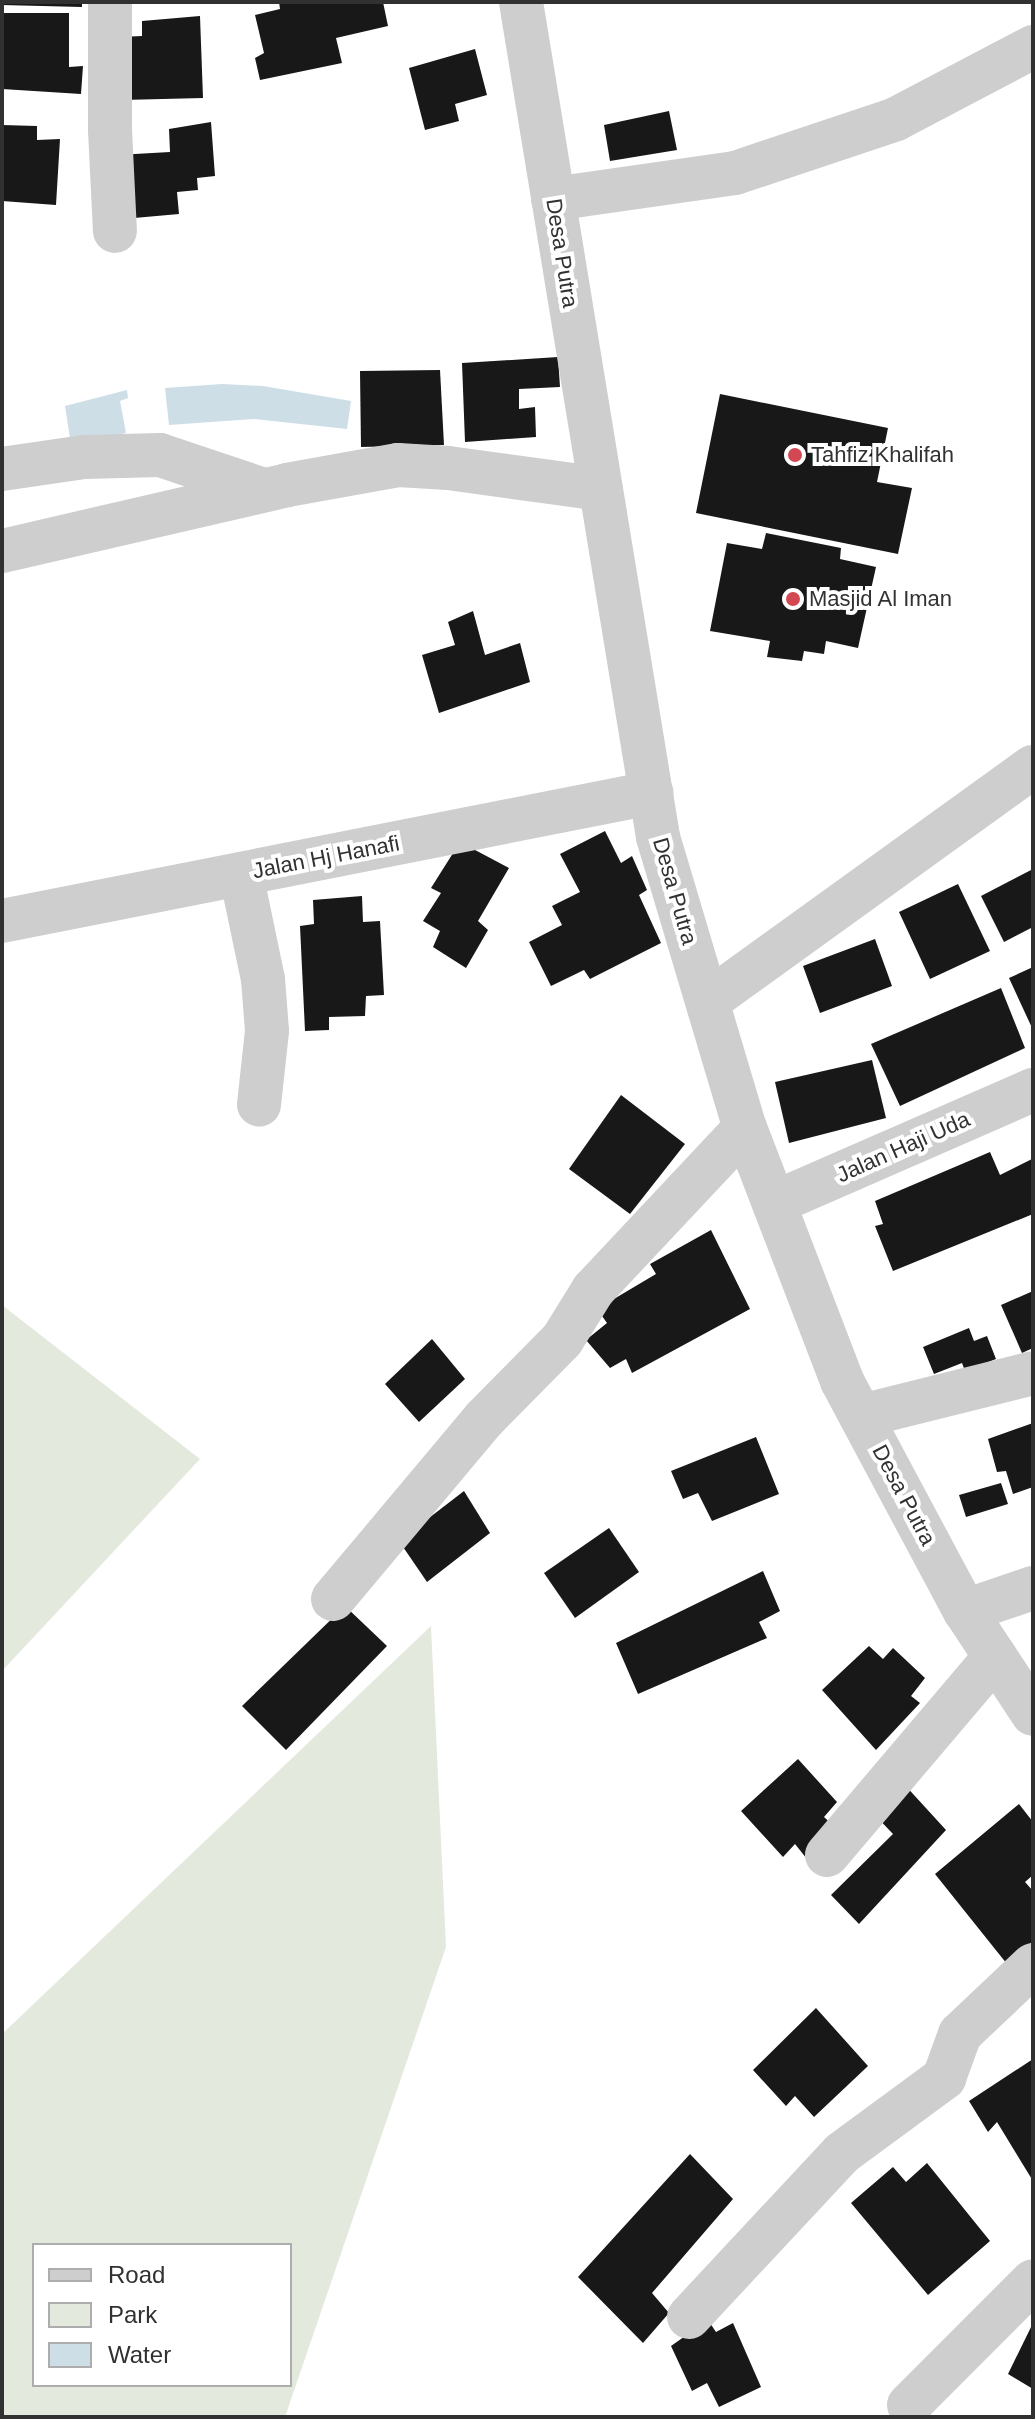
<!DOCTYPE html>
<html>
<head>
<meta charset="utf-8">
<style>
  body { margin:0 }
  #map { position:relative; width:1035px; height:2419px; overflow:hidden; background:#fff; font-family:Helvetica,sans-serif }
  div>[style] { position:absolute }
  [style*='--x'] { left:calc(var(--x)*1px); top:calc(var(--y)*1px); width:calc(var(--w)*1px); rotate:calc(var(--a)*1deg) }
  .green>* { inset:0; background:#e4e9de }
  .water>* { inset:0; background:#cddee7 }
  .building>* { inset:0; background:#181818 }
  .minor>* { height:44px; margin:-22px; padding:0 22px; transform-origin:22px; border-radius:22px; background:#cecece }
  .dots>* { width:22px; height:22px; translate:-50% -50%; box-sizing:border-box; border:4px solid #fff; border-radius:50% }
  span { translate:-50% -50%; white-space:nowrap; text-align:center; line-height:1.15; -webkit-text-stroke:8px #fff; paint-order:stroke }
  .street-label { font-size:22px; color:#313131 }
  .poi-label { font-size:22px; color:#313131 }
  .left { translate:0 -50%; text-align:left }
  .frame { position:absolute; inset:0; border:4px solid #313131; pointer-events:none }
  .legend { position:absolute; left:32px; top:2243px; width:260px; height:144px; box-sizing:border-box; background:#fff; border:2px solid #adadad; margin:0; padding:10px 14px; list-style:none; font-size:24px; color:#313131 }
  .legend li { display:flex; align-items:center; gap:16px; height:40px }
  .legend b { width:40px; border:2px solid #adadad }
</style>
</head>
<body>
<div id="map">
  <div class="green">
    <i style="clip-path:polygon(2px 1305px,200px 1459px,2px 1671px)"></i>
    <i style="clip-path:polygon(evenodd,431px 1626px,446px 1947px,285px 2417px,2px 2417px,2px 2034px,431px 1626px,34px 2245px,290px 2245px,290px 2385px,34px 2385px,34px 2245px)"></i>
  </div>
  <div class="water">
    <i style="clip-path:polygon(222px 384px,263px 386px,351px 401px,347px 429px,254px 419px,169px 425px,165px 388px)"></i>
    <i style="clip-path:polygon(127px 390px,128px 398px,120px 401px,126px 433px,71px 445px,65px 406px)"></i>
  </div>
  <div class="building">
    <i style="clip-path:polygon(2px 2px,82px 2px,82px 7px,2px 5px)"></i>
    <i style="clip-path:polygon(279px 2px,383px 2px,388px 26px,336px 38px,342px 63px,260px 80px,255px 58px,264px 53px,255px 15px,280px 9px)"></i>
    <i style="clip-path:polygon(2px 13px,69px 13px,69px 67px,83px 66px,81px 94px,2px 89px)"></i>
    <i style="clip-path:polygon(200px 16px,203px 98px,122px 100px,119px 37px,142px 36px,142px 21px)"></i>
    <i style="clip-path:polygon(475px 49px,487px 95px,455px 104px,459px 121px,425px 130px,409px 68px)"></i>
    <i style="clip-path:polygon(669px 111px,677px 150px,610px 161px,604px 125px)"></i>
    <i style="clip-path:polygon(211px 122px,215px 176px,197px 178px,198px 190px,177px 192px,179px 214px,123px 219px,117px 155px,170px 152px,169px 129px)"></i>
    <i style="clip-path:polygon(2px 125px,37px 126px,37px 140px,60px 139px,56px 205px,2px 201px)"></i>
    <i style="clip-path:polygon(558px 357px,560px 387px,519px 389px,519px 409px,535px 407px,536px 437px,465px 442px,462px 363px)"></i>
    <i style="clip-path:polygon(440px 370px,444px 445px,361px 447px,360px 371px)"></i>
    <i style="clip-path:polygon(720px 394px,888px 428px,877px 482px,912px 488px,898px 554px,696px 513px)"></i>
    <i style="clip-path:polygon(766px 533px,841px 548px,840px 559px,876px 567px,858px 648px,826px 641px,824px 654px,804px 651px,802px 661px,767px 657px,770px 641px,710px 631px,727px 543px,762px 549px)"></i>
    <i style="clip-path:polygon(473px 611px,485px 655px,520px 643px,530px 682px,439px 713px,422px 655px,455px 645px,448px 622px)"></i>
    <i style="clip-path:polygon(605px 831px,621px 863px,632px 856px,647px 890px,639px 895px,661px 943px,590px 979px,584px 970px,551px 986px,529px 942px,562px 925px,552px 906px,580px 892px,560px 854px)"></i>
    <i style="clip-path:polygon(460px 842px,509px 868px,478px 921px,488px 930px,466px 968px,433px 947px,440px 931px,423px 921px,441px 893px,431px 888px)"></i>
    <i style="clip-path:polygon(1033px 869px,1033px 927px,1004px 942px,981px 896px)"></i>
    <i style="clip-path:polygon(958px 884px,990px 951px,930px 979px,899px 912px)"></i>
    <i style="clip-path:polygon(362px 896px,363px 922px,380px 921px,384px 995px,366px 996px,365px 1016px,329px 1017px,329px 1030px,305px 1031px,300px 926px,314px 924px,313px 900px)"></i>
    <i style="clip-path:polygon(875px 939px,892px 986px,820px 1013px,803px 966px)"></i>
    <i style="clip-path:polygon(1033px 967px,1033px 1030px,1009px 978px)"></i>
    <i style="clip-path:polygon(1001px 988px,1025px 1048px,900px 1106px,871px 1044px)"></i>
    <i style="clip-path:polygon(872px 1060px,886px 1118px,789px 1143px,775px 1082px)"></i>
    <i style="clip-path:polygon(621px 1095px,685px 1144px,630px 1214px,569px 1169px)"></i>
    <i style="clip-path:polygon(990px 1152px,1000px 1175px,1032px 1159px,1033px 1214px,893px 1271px,875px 1226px,883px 1224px,875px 1201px)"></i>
    <i style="clip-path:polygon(711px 1230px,750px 1309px,632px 1373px,626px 1359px,610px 1368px,586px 1340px,607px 1323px,597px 1309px,656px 1274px,650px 1264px)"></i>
    <i style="clip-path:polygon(1033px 1291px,1033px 1348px,1022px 1353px,1001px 1305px)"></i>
    <i style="clip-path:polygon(969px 1328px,974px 1341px,987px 1336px,996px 1359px,965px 1371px,962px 1363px,934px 1374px,923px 1347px)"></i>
    <i style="clip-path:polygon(432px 1339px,465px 1379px,419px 1422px,385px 1384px)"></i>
    <i style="clip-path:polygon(1033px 1423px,1033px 1487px,1013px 1494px,1006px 1471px,997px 1472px,988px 1439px)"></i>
    <i style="clip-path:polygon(756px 1437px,779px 1494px,712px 1521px,698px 1493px,683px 1499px,671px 1471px)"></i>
    <i style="clip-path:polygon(1001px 1483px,1008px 1504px,966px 1517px,959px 1495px)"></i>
    <i style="clip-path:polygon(464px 1491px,490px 1533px,427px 1582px,399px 1541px)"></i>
    <i style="clip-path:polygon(609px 1528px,639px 1572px,575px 1618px,544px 1573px)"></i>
    <i style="clip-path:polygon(763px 1571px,780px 1611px,759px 1622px,767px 1638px,638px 1694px,616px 1643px)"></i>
    <i style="clip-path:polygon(345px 1606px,387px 1646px,286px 1750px,242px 1706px)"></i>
    <i style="clip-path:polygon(869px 1646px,883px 1659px,893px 1648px,925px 1678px,911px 1696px,920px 1703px,876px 1750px,822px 1690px)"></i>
    <i style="clip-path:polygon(798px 1759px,837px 1802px,824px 1817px,837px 1829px,807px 1859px,795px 1844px,783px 1857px,741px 1811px)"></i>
    <i style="clip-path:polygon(903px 1783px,946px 1830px,859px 1924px,831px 1895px,893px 1834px,872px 1812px)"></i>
    <i style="clip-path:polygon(1019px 1804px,1033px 1822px,1033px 1875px,1025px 1882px,1033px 1891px,1033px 1941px,1007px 1964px,935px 1874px)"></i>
    <i style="clip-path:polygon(816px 2008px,868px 2066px,814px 2117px,795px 2096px,786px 2106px,753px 2070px)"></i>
    <i style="clip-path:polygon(1033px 2059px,1033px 2181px,997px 2122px,988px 2132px,969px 2101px)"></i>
    <i style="clip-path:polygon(690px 2154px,733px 2199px,652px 2293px,669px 2313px,643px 2343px,578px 2277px)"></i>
    <i style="clip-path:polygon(927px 2163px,990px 2241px,928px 2295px,851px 2203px,893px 2167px,906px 2182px)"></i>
    <i style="clip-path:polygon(708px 2320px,716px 2332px,733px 2323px,761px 2387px,719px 2407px,707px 2383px,692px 2391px,671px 2346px)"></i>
    <i style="clip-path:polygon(1033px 2323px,1033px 2389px,1008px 2374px)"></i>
  </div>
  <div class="minor">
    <i style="--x:110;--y:2;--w:128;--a:90"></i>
    <i style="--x:110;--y:130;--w:101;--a:87.2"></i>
    <i style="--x:521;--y:2;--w:846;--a:80.68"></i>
    <i style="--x:658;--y:837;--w:304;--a:73.4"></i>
    <i style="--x:745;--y:1128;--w:271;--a:69"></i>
    <i style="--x:842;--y:1381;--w:261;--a:61.9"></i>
    <i style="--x:965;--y:1611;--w:123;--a:56.6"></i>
    <i style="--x:553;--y:199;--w:184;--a:-8.1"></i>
    <i style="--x:735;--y:173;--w:170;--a:-18.5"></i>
    <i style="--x:896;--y:119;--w:155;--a:-27.7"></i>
    <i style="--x:2;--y:469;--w:83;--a:-8.3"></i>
    <i style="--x:84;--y:457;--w:76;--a:-1.5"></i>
    <i style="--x:160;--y:455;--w:110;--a:18.6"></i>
    <i style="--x:2;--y:551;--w:293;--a:-13"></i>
    <i style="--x:287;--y:485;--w:113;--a:-10.2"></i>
    <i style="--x:398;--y:465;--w:50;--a:3.4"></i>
    <i style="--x:448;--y:468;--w:154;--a:7.8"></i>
    <i style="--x:241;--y:874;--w:107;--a:78.2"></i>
    <i style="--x:263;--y:979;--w:52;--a:85.6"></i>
    <i style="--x:267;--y:1031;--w:74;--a:96.2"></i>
    <i style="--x:2;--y:921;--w:662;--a:-11.16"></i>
    <i style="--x:708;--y:1001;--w:400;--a:-35.8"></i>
    <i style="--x:774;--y:1203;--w:283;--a:-23.6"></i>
    <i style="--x:861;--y:1416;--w:177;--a:-14"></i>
    <i style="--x:333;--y:1599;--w:235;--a:-50"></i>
    <i style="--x:484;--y:1419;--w:111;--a:-45.4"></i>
    <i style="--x:562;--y:1340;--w:59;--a:-58.2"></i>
    <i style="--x:593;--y:1290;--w:222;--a:-46.8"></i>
    <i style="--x:965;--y:1611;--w:72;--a:-18.7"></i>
    <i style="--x:827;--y:1855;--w:260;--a:-49.7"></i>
    <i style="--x:689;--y:2317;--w:224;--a:-47"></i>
    <i style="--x:842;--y:2153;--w:127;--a:-36.3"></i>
    <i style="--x:944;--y:2078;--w:47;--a:-70"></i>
    <i style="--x:960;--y:2034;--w:100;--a:-43.4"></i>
    <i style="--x:909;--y:2405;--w:175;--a:-45"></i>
  </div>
  <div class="dots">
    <i style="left:795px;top:455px;background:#d24954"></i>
    <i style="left:793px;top:599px;background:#d24954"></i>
  </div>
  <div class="street-label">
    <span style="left:562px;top:253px;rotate:81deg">Desa Putra</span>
    <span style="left:326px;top:857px;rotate:-11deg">Jalan Hj Hanafi</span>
    <span style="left:675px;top:891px;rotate:74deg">Desa Putra</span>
    <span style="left:903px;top:1147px;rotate:-24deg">Jalan Haji Uda</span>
    <span style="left:904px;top:1495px;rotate:62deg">Desa Putra</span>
  </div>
  <div class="poi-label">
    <span class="left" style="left:811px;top:455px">Tahfiz Khalifah</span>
    <span class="left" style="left:809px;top:599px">Masjid Al Iman</span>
  </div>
  <div class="frame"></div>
  <ul class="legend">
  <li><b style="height:10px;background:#cecece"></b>Road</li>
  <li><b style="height:22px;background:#e4e9de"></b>Park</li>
  <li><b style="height:22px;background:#cddee7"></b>Water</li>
  </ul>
</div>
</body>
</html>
